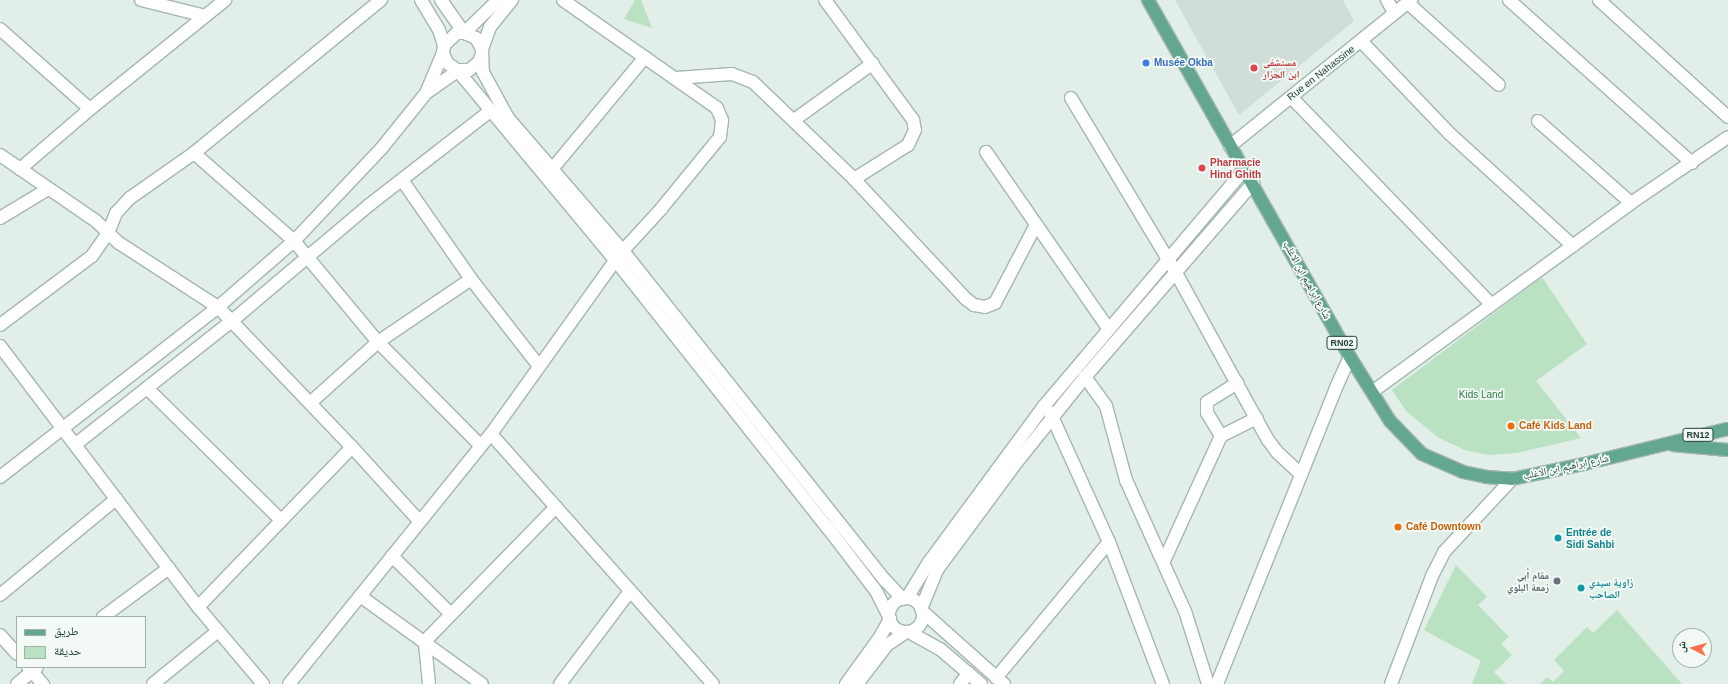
<!DOCTYPE html>
<html>
<head>
<meta charset="utf-8">
<style>
  body { margin:0 }
  #map { position:relative; width:1728px; height:684px; overflow:hidden; background:#e2eee8; font-family:Arial,"Noto Naskh Arabic",sans-serif }
  div>[style] { position:absolute }
  [style*='--x'] { left:calc(var(--x)*1px); top:calc(var(--y)*1px); width:calc(var(--w)*1px); rotate:calc(var(--a)*1deg) }
  .built>* { inset:0; background:#d0ded7 }
  .green>* { inset:0; background:#b9e1c2 }
  .roads { filter:drop-shadow(1px 0 #a4b6af) drop-shadow(-1px 0 #a4b6af) drop-shadow(0 1px #a4b6af) drop-shadow(0 -1px #a4b6af) }
  .minor>* { height:12px; margin:-6px; padding:0 6px; transform-origin:6px; border-radius:6px; background:#fff }
  .minor>.ring { margin:-6px; padding:0; box-sizing:content-box; background:none; border:12px solid #fff; border-radius:50% }
  .major>* { height:12px; margin:-6px; padding:0 6px; transform-origin:6px; border-radius:6px; background:#63a792 }
  .dots>* { width:11px; height:11px; translate:-50% -50%; box-sizing:border-box; border:2px solid #f3faf6; border-radius:50% }
  span { translate:-50% -50%; white-space:nowrap; text-align:center; line-height:1.15; -webkit-text-stroke:3.5px #f3faf6; paint-order:stroke }
  .shield-label span { padding:1px 3px; background:#f3faf6; border:1px solid; border-radius:3px; -webkit-text-stroke-width:0 }
  .shield-label { font-size:9px; color:#204036; font-weight:700 }
  .health-label { font-size:10px; color:#be3a42; font-weight:700 }
  .left { translate:0 -50%; text-align:left }
  .shop-label { font-size:10px; color:#366cbe; font-weight:700 }
  .street-label { font-size:10px; color:#204036 }
  .park-label { font-size:10px; color:#277b43 }
  .food-label { font-size:10px; color:#c56008; font-weight:700 }
  .culture-label { font-size:10px; color:#0d838f; font-weight:700 }
  .worship-label { font-size:10px; color:#5b616d; font-weight:700 }
  .right { translate:-100% -50%; text-align:right }
  .legend { position:absolute; left:16px; top:616px; width:130px; height:52px; box-sizing:border-box; background:#f3faf6; border:1px solid #9fb0a9; margin:0; padding:5px 7px; list-style:none; font-size:12px; color:#204036 }
  .legend li { display:flex; align-items:center; gap:8px; height:20px }
  .legend b { width:20px; border:1px solid #9fb0a9 }
  .north { position:absolute; left:1672px; top:628px; width:40px; height:40px; box-sizing:border-box; background:#f3faf6; border:1px solid #9fb0a9; border-radius:50%; rotate:276deg; font-size:11px; font-weight:700; line-height:16px; text-align:center; color:#204036 }
  .north::after { content:''; display:block; margin:auto; width:14px; height:18px; background:#fe7150; clip-path:polygon(50% 0,100% 100%,50% 72%,0 100%) }
</style>
</head>
<body>
<div id="map">
  <div class="built">
    <i style="clip-path:polygon(1175px 0,1343px 0,1354px 21px,1239px 115px)"></i>
  </div>
  <div class="green">
    <i style="clip-path:polygon(635px 0,641px 0,652px 28px,624px 19px)"></i>
    <i style="clip-path:polygon(1542px 277px,1587px 344px,1536px 381px,1581px 438px,1517px 453px,1488px 455px,1465px 450px,1439px 438px,1406px 411px,1392px 390px)"></i>
    <i style="clip-path:polygon(1456px 565px,1487px 597px,1478px 605px,1509px 637px,1501px 644px,1512px 655px,1494px 672px,1506px 684px,1472px 684px,1481px 661px,1424px 630px)"></i>
    <i style="clip-path:polygon(1617px 610px,1682px 684px,1540px 684px,1547px 677px,1553px 682px,1564px 671px,1554px 660px,1587px 627px,1593px 633px)"></i>
  </div>
  <div class="roads">
    <div class="minor">
      <i style="--x:141;--y:0;--w:66;--a:14"></i>
      <i style="--x:421;--y:0;--w:35;--a:59"></i>
      <i style="--x:439;--y:30;--w:16;--a:72"></i>
      <i style="--x:441;--y:0;--w:40;--a:55.1"></i>
      <i style="--x:464;--y:33;--w:47;--a:-44.1"></i>
      <i style="--x:825;--y:0;--w:149;--a:53.7"></i>
      <i style="--x:913;--y:120;--w:10;--a:79"></i>
      <i style="--x:915;--y:130;--w:17;--a:115"></i>
      <i style="--x:908;--y:145;--w:64;--a:147.8"></i>
      <i style="--x:1387;--y:0;--w:14;--a:60"></i>
      <i style="--x:1509;--y:0;--w:245;--a:41.7"></i>
      <i style="--x:1599;--y:0;--w:174;--a:42.2"></i>
      <i style="--x:1408;--y:3;--w:122;--a:42"></i>
      <i style="--x:0;--y:29;--w:120;--a:41.6"></i>
      <i style="--x:1361;--y:41;--w:129;--a:46.3"></i>
      <i style="--x:1450;--y:134;--w:166;--a:42.3"></i>
      <i style="--x:482;--y:49;--w:23;--a:-70"></i>
      <i style="--x:490;--y:27;--w:35;--a:-51"></i>
      <i style="--x:481;--y:56;--w:6;--a:108"></i>
      <i style="--x:479;--y:62;--w:13;--a:141"></i>
      <i style="--x:469;--y:70;--w:12;--a:180"></i>
      <i style="--x:457;--y:70;--w:12;--a:-145"></i>
      <i style="--x:447;--y:63;--w:11;--a:-112"></i>
      <i style="--x:443;--y:53;--w:8;--a:-83"></i>
      <i style="--x:444;--y:45;--w:18;--a:-43"></i>
      <i style="--x:457;--y:33;--w:7;--a:0"></i>
      <i style="--x:464;--y:33;--w:13;--a:23"></i>
      <i style="--x:476;--y:38;--w:13;--a:61"></i>
      <i style="--x:482;--y:49;--w:23;--a:88"></i>
      <i style="--x:483;--y:72;--w:52;--a:61.5"></i>
      <i style="--x:508;--y:118;--w:176;--a:49.2"></i>
      <i style="--x:623;--y:251;--w:421;--a:51.5"></i>
      <i style="--x:885;--y:580;--w:26;--a:47"></i>
      <i style="--x:676;--y:78;--w:56;--a:-4.1"></i>
      <i style="--x:732;--y:74;--w:22;--a:21"></i>
      <i style="--x:753;--y:82;--w:140;--a:43.8"></i>
      <i style="--x:854;--y:179;--w:164;--a:47"></i>
      <i style="--x:966;--y:299;--w:10;--a:37"></i>
      <i style="--x:974;--y:305;--w:11;--a:10"></i>
      <i style="--x:985;--y:307;--w:11;--a:-22"></i>
      <i style="--x:995;--y:303;--w:88;--a:-62.3"></i>
      <i style="--x:426;--y:93;--w:39;--a:-35"></i>
      <i style="--x:458;--y:71;--w:247;--a:50.3"></i>
      <i style="--x:616;--y:261;--w:341;--a:51.6"></i>
      <i style="--x:828;--y:528;--w:79;--a:52.7"></i>
      <i style="--x:876;--y:591;--w:28;--a:63"></i>
      <i style="--x:1291;--y:97;--w:288;--a:46"></i>
      <i style="--x:1071;--y:98;--w:202;--a:59"></i>
      <i style="--x:1175;--y:271;--w:193;--a:61.2"></i>
      <i style="--x:1268;--y:440;--w:15;--a:53"></i>
      <i style="--x:1277;--y:452;--w:33;--a:43"></i>
      <i style="--x:794;--y:120;--w:97;--a:-35.8"></i>
      <i style="--x:1538;--y:121;--w:124;--a:41.4"></i>
      <i style="--x:1230;--y:146;--w:233;--a:-38.9"></i>
      <i style="--x:986;--y:152;--w:214;--a:55.3"></i>
      <i style="--x:194;--y:153;--w:133;--a:41.3"></i>
      <i style="--x:294;--y:241;--w:131;--a:50.3"></i>
      <i style="--x:378;--y:342;--w:146;--a:45.3"></i>
      <i style="--x:0;--y:155;--w:116;--a:34.5"></i>
      <i style="--x:96;--y:221;--w:32;--a:44"></i>
      <i style="--x:119;--y:243;--w:118;--a:32.9"></i>
      <i style="--x:218;--y:307;--w:194;--a:46.3"></i>
      <i style="--x:352;--y:447;--w:100;--a:47.8"></i>
      <i style="--x:553;--y:168;--w:144;--a:-50.3"></i>
      <i style="--x:20;--y:169;--w:92;--a:-40.6"></i>
      <i style="--x:90;--y:109;--w:174;--a:-38.9"></i>
      <i style="--x:402;--y:180;--w:121;--a:55.1"></i>
      <i style="--x:471;--y:279;--w:110;--a:52"></i>
      <i style="--x:0;--y:218;--w:56;--a:-31.1"></i>
      <i style="--x:0;--y:325;--w:115;--a:-36.9"></i>
      <i style="--x:92;--y:256;--w:28;--a:-55"></i>
      <i style="--x:108;--y:233;--w:22;--a:-68"></i>
      <i style="--x:116;--y:213;--w:21;--a:-47"></i>
      <i style="--x:130;--y:198;--w:78;--a:-35.1"></i>
      <i style="--x:194;--y:153;--w:242;--a:-39.3"></i>
      <i style="--x:0;--y:346;--w:328;--a:52.8"></i>
      <i style="--x:198;--y:607;--w:101;--a:49.8"></i>
      <i style="--x:1085;--y:377;--w:36;--a:54"></i>
      <i style="--x:1106;--y:406;--w:77;--a:74.9"></i>
      <i style="--x:1126;--y:480;--w:144;--a:65.8"></i>
      <i style="--x:1185;--y:611;--w:77;--a:72.5"></i>
      <i style="--x:147;--y:388;--w:188;--a:44.6"></i>
      <i style="--x:1372;--y:392;--w:321;--a:-36.1"></i>
      <i style="--x:1631;--y:203;--w:117;--a:-34.2"></i>
      <i style="--x:310;--y:403;--w:91;--a:-41.9"></i>
      <i style="--x:378;--y:342;--w:112;--a:-34.1"></i>
      <i style="--x:1050;--y:412;--w:143;--a:65.6"></i>
      <i style="--x:1109;--y:542;--w:152;--a:69.2"></i>
      <i style="--x:491;--y:434;--w:334;--a:48.4"></i>
      <i style="--x:1221;--y:436;--w:27;--a:-121"></i>
      <i style="--x:1207;--y:413;--w:11;--a:-90"></i>
      <i style="--x:1207;--y:402;--w:36;--a:-32"></i>
      <i style="--x:76;--y:444;--w:200;--a:-38.3"></i>
      <i style="--x:233;--y:320;--w:178;--a:-40.2"></i>
      <i style="--x:369;--y:205;--w:153;--a:-37.8"></i>
      <i style="--x:0;--y:477;--w:276;--a:-37.9"></i>
      <i style="--x:218;--y:307;--w:101;--a:-41"></i>
      <i style="--x:294;--y:241;--w:127;--a:-46.6"></i>
      <i style="--x:381;--y:149;--w:72;--a:-51.2"></i>
      <i style="--x:426;--y:93;--w:43;--a:-67"></i>
      <i style="--x:392;--y:556;--w:83;--a:44.5"></i>
      <i style="--x:1164;--y:561;--w:137;--a:-65.5"></i>
      <i style="--x:1221;--y:436;--w:40;--a:-26.6"></i>
      <i style="--x:0;--y:595;--w:151;--a:-39.6"></i>
      <i style="--x:360;--y:596;--w:150;--a:35.8"></i>
      <i style="--x:907;--y:598;--w:42;--a:-58.6"></i>
      <i style="--x:929;--y:562;--w:194;--a:-53.6"></i>
      <i style="--x:1044;--y:406;--w:311;--a:-49.7"></i>
      <i class="ring" style="left:889px;top:598px;width:22px;height:22px"></i>
      <i style="--x:198;--y:607;--w:222;--a:-46.1"></i>
      <i style="--x:921;--y:609;--w:42;--a:-67.7"></i>
      <i style="--x:937;--y:570;--w:139;--a:-53.5"></i>
      <i style="--x:1020;--y:458;--w:104;--a:-51.3"></i>
      <i style="--x:1085;--y:377;--w:257;--a:-49.1"></i>
      <i style="--x:922;--y:611;--w:110;--a:41.7"></i>
      <i style="--x:103;--y:617;--w:82;--a:-36.6"></i>
      <i style="--x:909;--y:632;--w:35;--a:29"></i>
      <i style="--x:940;--y:649;--w:54;--a:40.5"></i>
      <i style="--x:0;--y:635;--w:25;--a:48"></i>
      <i style="--x:28;--y:667;--w:23;--a:49"></i>
      <i style="--x:996;--y:678;--w:177;--a:-50.3"></i>
      <i style="--x:17;--y:684;--w:26;--a:-40"></i>
      <i style="--x:153;--y:684;--w:84;--a:-39.2"></i>
      <i style="--x:289;--y:684;--w:321;--a:-51.1"></i>
      <i style="--x:491;--y:434;--w:220;--a:-54.4"></i>
      <i style="--x:619;--y:255;--w:62;--a:-47.6"></i>
      <i style="--x:661;--y:209;--w:93;--a:-50.7"></i>
      <i style="--x:720;--y:137;--w:17;--a:-83"></i>
      <i style="--x:722;--y:120;--w:13;--a:-113"></i>
      <i style="--x:717;--y:108;--w:188;--a:-145"></i>
      <i style="--x:429;--y:684;--w:40;--a:-95.7"></i>
      <i style="--x:425;--y:644;--w:8;--a:-60"></i>
      <i style="--x:429;--y:637;--w:182;--a:-45.7"></i>
      <i style="--x:560;--y:684;--w:116;--a:-53"></i>
      <i style="--x:846;--y:684;--w:58;--a:-54.1"></i>
      <i style="--x:880;--y:637;--w:21;--a:-61"></i>
      <i style="--x:857;--y:684;--w:49;--a:-52.4"></i>
      <i style="--x:887;--y:645;--w:23;--a:-34"></i>
      <i style="--x:960;--y:684;--w:14;--a:-51"></i>
      <i style="--x:1217;--y:684;--w:317;--a:-68.1"></i>
      <i style="--x:1335;--y:390;--w:36;--a:-66"></i>
      <i style="--x:1391;--y:684;--w:116;--a:-69.2"></i>
      <i style="--x:1432;--y:576;--w:27;--a:-63"></i>
      <i style="--x:1444;--y:552;--w:100;--a:-47"></i>
    </div>
    <div class="major">
      <i style="--x:1148;--y:0;--w:410;--a:60.5"></i>
      <i style="--x:1350;--y:357;--w:75;--a:58"></i>
      <i style="--x:1390;--y:421;--w:46;--a:45.9"></i>
      <i style="--x:1422;--y:454;--w:45;--a:23.7"></i>
      <i style="--x:1463;--y:472;--w:24;--a:12"></i>
      <i style="--x:1486;--y:477;--w:26;--a:4"></i>
      <i style="--x:1512;--y:479;--w:74;--a:-11.8"></i>
      <i style="--x:1584;--y:464;--w:148;--a:-13.7"></i>
      <i style="--x:1673;--y:445;--w:55;--a:5.2"></i>
    </div>
  </div>
  <div class="dots">
    <i style="left:1146px;top:63px;background:#3f7fe0"></i>
    <i style="left:1254px;top:68px;background:#e0444e"></i>
    <i style="left:1202px;top:168px;background:#e0444e"></i>
    <i style="left:1511px;top:426px;background:#e8710a"></i>
    <i style="left:1398px;top:527px;background:#e8710a"></i>
    <i style="left:1558px;top:538px;background:#0f9aa8"></i>
    <i style="left:1557px;top:581px;background:#6b7280"></i>
    <i style="left:1581px;top:588px;background:#0f9aa8"></i>
  </div>
  <div class="shield-label">
    <span style="left:1342px;top:343px">RN02</span>
    <span style="left:1698px;top:435px">RN12</span>
  </div>
  <div class="health-label">
    <span class="left" style="left:1263px;top:68px">مستشفى<br>ابن الجزار</span>
    <span class="left" style="left:1210px;top:168px">Pharmacie<br>Hind Ghith</span>
  </div>
  <div class="shop-label">
    <span class="left" style="left:1154px;top:63px">Musée Okba</span>
  </div>
  <div class="street-label">
    <span style="left:1321px;top:73px;rotate:-38deg">Rue en Nahassine</span>
    <span style="left:1307px;top:280px;rotate:61deg">شارع ابراهيم ابن الاغلب</span>
    <span style="left:1566px;top:467px;rotate:-12deg">شارع ابراهيم ابن الاغلب</span>
  </div>
  <div class="park-label">
    <span style="left:1481px;top:395px">Kids Land</span>
  </div>
  <div class="food-label">
    <span class="left" style="left:1519px;top:426px">Café Kids Land</span>
    <span class="left" style="left:1406px;top:527px">Café Downtown</span>
  </div>
  <div class="culture-label">
    <span class="left" style="left:1566px;top:538px">Entrée de<br>Sidi Sahbi</span>
    <span class="left" style="left:1589px;top:588px">زاوية سيدي<br>الصاحب</span>
  </div>
  <div class="worship-label">
    <span class="right" style="left:1549px;top:581px">مقام أبي<br>زمعة البلوي</span>
  </div>
  <ul class="legend">
  <li><b style="height:5px;background:#63a792"></b>طريق</li>
  <li><b style="height:11px;background:#b9e1c2"></b>حديقة</li>
  </ul>
  <div class="north">ش</div>
</div>
</body>
</html>
